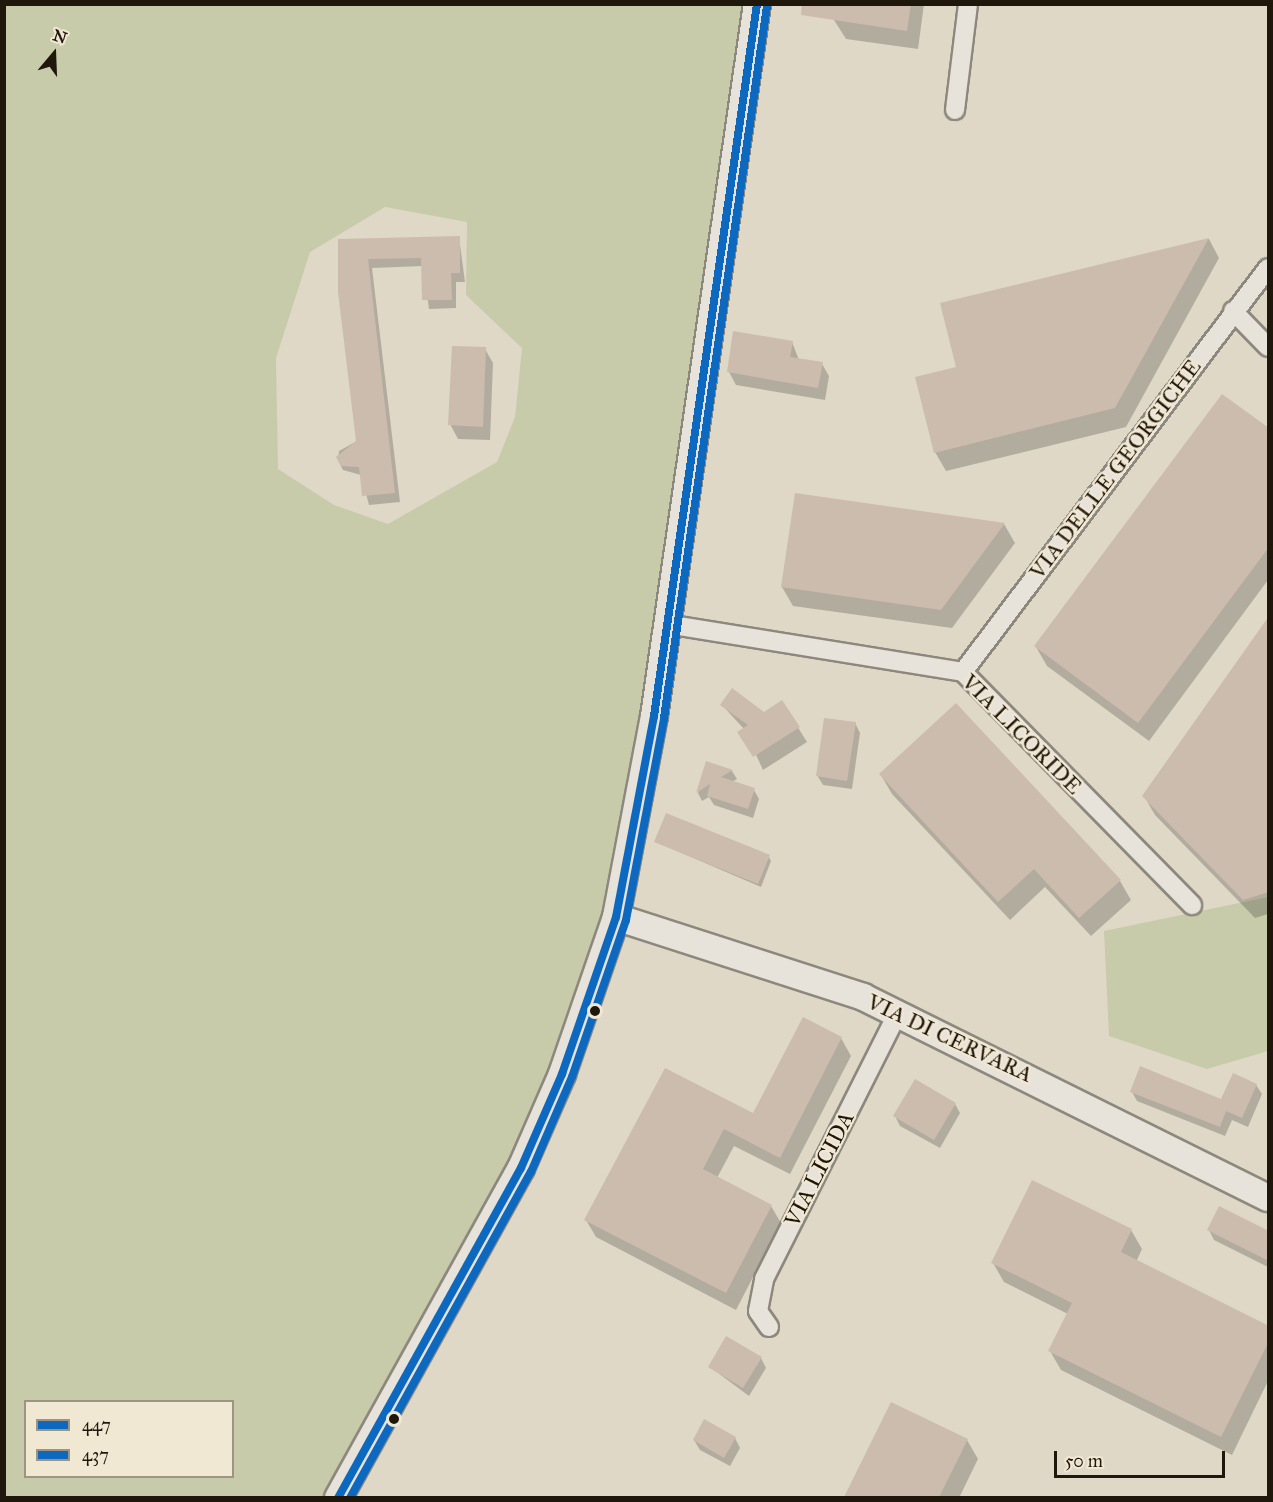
<!DOCTYPE html>
<html>
<head>
<meta charset="utf-8">
<style>
  body { margin:0 }
  #map { position:relative; width:1273px; height:1502px; overflow:hidden; background:#dfd8c7; font-family:"IM FELL Great Primer",serif }
  div>[style] { position:absolute }
  [style*='--x'] { left:calc(var(--x)*1px); top:calc(var(--y)*1px); width:calc(var(--w)*1px); rotate:calc(var(--a)*1deg) }
  .green>* { inset:0; background:#c7cbaa }
  .shadow>* { inset:0; background:#0003 }
  .building>* { inset:0; background:#ccbcae }
  .roads { filter:drop-shadow(2px 0 #8d887d) drop-shadow(-2px 0 #8d887d) drop-shadow(0 2px #8d887d) drop-shadow(0 -2px #8d887d) }
  .street>* { height:18px; margin:-9px; padding:0 9px; transform-origin:9px; border-radius:9px; background:#e7e2da }
  .secondary>* { height:26px; margin:-13px; padding:0 13px; transform-origin:13px; border-radius:13px; background:#e7e2da }
  .bus-1>* { height:8px; margin:-4px; padding:0 4px; transform-origin:4px; border-radius:4px; background:#0c69bf }
  .bus-2>* { height:8px; margin:-4px; padding:0 4px; transform-origin:4px; border-radius:4px; background:#0c69bf }
  .dots>* { width:16px; height:16px; translate:-50% -50%; box-sizing:border-box; border:3px solid #f1e8d4; border-radius:50% }
  span { translate:-50% -50%; white-space:nowrap; text-align:center; line-height:1.15; -webkit-text-stroke:4.5px #f1e8d4; paint-order:stroke }
  .street-label { font-size:22px; color:#20170c }
  .frame { position:absolute; inset:0; border:6px solid #20170c; pointer-events:none }
  .legend { position:absolute; left:24px; top:1400px; width:210px; height:78px; box-sizing:border-box; background:#f1e8d4; border:2px solid #9d9484; margin:0; padding:8px 10px; list-style:none; font-size:18px; color:#20170c }
  .legend li { display:flex; align-items:center; gap:12px; height:30px }
  .legend b { width:30px; border:2px solid #9d9484 }
  .north { position:absolute; left:24px; top:24px; width:60px; height:60px; -webkit-text-stroke:4px #f1e8d4; paint-order:stroke; rotate:19deg; font-size:16px; font-weight:700; line-height:24px; text-align:center; color:#20170c }
  .north::after { content:''; display:block; margin:auto; width:21px; height:27px; background:#20170c; clip-path:polygon(50% 0,100% 100%,50% 72%,0 100%) }
  .scale { position:absolute; left:1054px; top:1451px; width:171px; height:27px; box-sizing:border-box; border:3px solid #20170c; border-top:0; padding-left:8px; font-size:18px; line-height:21px; white-space:nowrap; color:#20170c; -webkit-text-stroke:4px #f1e8d4; paint-order:stroke }
</style>
</head>
<body>
<div id="map">
  <div class="green">
    <i style="clip-path:polygon(evenodd,5px 5px,743px 5px,635px 768px,603px 910px,555px 1062px,500px 1183px,326px 1497px,5px 1498px,5px 5px,385px 207px,467px 222px,466px 295px,522px 348px,515px 417px,497px 462px,388px 524px,334px 505px,278px 469px,276px 358px,310px 252px,385px 207px,5px 5px,26px 1402px,232px 1402px,232px 1476px,26px 1476px,26px 1402px)"></i>
    <i style="clip-path:polygon(1268px 897px,1268px 1051px,1207px 1069px,1109px 1036px,1104px 931px)"></i>
  </div>
  <div class="shadow">
    <i style="clip-path:polygon(837px 4px,924px 4px,918px 49px,846px 39px,834px 20px)"></i>
    <i style="clip-path:polygon(459px 237px,465px 282px,456px 282px,456px 308px,429px 309px,423px 266px,372px 268px,400px 502px,369px 505px,361px 475px,343px 470px,338px 460px,339px 451px,357px 441px,340px 240px)"></i>
    <i style="clip-path:polygon(1209px 239px,1219px 258px,1126px 427px,946px 471px,935px 452px,957px 368px,942px 304px)"></i>
    <i style="clip-path:polygon(792px 342px,799px 360px,822px 364px,829px 376px,825px 400px,736px 385px,729px 372px)"></i>
    <i style="clip-path:polygon(485px 349px,493px 363px,490px 440px,458px 439px,450px 424px)"></i>
    <i style="clip-path:polygon(1268px 430px,1268px 580px,1149px 741px,1047px 666px,1036px 647px)"></i>
    <i style="clip-path:polygon(796px 495px,1004px 524px,1015px 543px,952px 628px,793px 606px,782px 587px)"></i>
    <i style="clip-path:polygon(1268px 619px,1268px 914px,1255px 918px,1155px 815px,1144px 796px)"></i>
    <i style="clip-path:polygon(782px 702px,807px 742px,763px 770px,744px 729px,722px 705px,764px 713px)"></i>
    <i style="clip-path:polygon(855px 723px,860px 733px,852px 789px,823px 785px,817px 775px)"></i>
    <i style="clip-path:polygon(707px 763px,732px 771px,737px 779px,732px 782px,754px 790px,759px 799px,753px 818px,714px 805px,709px 797px,702px 801px,698px 793px)"></i>
    <i style="clip-path:polygon(881px 775px,1120px 881px,1131px 900px,1091px 936px,1045px 887px,1010px 920px,892px 794px)"></i>
    <i style="clip-path:polygon(656px 842px,769px 857px,771px 861px,761px 887px)"></i>
    <i style="clip-path:polygon(804px 1019px,841px 1038px,851px 1056px,790px 1174px,734px 1146px,717px 1178px,771px 1206px,781px 1223px,736px 1310px,596px 1237px,586px 1220px,666px 1070px,754px 1115px)"></i>
    <i style="clip-path:polygon(1256px 1085px,1262px 1094px,1248px 1127px,1232px 1120px,1225px 1136px,1137px 1101px,1132px 1092px,1222px 1101px)"></i>
    <i style="clip-path:polygon(955px 1104px,960px 1113px,940px 1148px,900px 1126px,895px 1116px)"></i>
    <i style="clip-path:polygon(1131px 1230px,1142px 1249px,1136px 1262px,1268px 1328px,1268px 1381px,1232px 1455px,1061px 1370px,1050px 1351px,1068px 1314px,1004px 1282px,993px 1263px)"></i>
    <i style="clip-path:polygon(1209px 1230px,1268px 1233px,1268px 1267px,1214px 1240px)"></i>
    <i style="clip-path:polygon(761px 1358px,766px 1368px,749px 1396px,710px 1367px)"></i>
    <i style="clip-path:polygon(892px 1404px,967px 1440px,978px 1459px,959px 1498px,846px 1498px)"></i>
    <i style="clip-path:polygon(735px 1438px,740px 1448px,730px 1466px,700px 1450px,694px 1440px)"></i>
  </div>
  <div class="building">
    <i style="clip-path:polygon(802px 4px,911px 4px,907px 31px,801px 15px)"></i>
    <i style="clip-path:polygon(460px 236px,460px 273px,451px 273px,452px 300px,422px 300px,421px 258px,368px 259px,395px 493px,362px 496px,359px 467px,341px 466px,336px 457px,356px 441px,338px 292px,338px 239px)"></i>
    <i style="clip-path:polygon(1209px 238px,1115px 408px,934px 453px,915px 377px,956px 367px,940px 303px)"></i>
    <i style="clip-path:polygon(733px 331px,793px 341px,790px 357px,823px 362px,818px 388px,727px 372px)"></i>
    <i style="clip-path:polygon(452px 346px,486px 347px,483px 427px,448px 425px)"></i>
    <i style="clip-path:polygon(1222px 394px,1269px 428px,1269px 547px,1138px 723px,1034px 646px)"></i>
    <i style="clip-path:polygon(795px 493px,1005px 523px,941px 610px,781px 587px)"></i>
    <i style="clip-path:polygon(1269px 616px,1269px 892px,1243px 900px,1142px 796px)"></i>
    <i style="clip-path:polygon(732px 688px,764px 712px,782px 700px,800px 727px,753px 757px,737px 732px,748px 725px,720px 705px)"></i>
    <i style="clip-path:polygon(956px 703px,1121px 880px,1079px 918px,1034px 869px,998px 902px,879px 774px)"></i>
    <i style="clip-path:polygon(824px 718px,856px 722px,847px 781px,816px 776px)"></i>
    <i style="clip-path:polygon(706px 761px,733px 770px,721px 777px,755px 788px,748px 809px,707px 796px,710px 784px,696px 793px)"></i>
    <i style="clip-path:polygon(666px 813px,770px 855px,758px 884px,654px 842px)"></i>
    <i style="clip-path:polygon(803px 1017px,842px 1037px,780px 1158px,724px 1129px,703px 1169px,772px 1205px,726px 1293px,584px 1220px,665px 1068px,753px 1113px)"></i>
    <i style="clip-path:polygon(1140px 1066px,1221px 1099px,1233px 1073px,1257px 1084px,1242px 1118px,1226px 1111px,1220px 1127px,1130px 1092px)"></i>
    <i style="clip-path:polygon(915px 1079px,956px 1103px,934px 1140px,893px 1116px)"></i>
    <i style="clip-path:polygon(1032px 1180px,1132px 1229px,1121px 1252px,1269px 1326px,1269px 1341px,1221px 1437px,1048px 1351px,1072px 1303px,991px 1263px)"></i>
    <i style="clip-path:polygon(1219px 1206px,1269px 1231px,1269px 1261px,1207px 1230px)"></i>
    <i style="clip-path:polygon(726px 1336px,762px 1357px,743px 1388px,708px 1367px)"></i>
    <i style="clip-path:polygon(891px 1402px,968px 1439px,939px 1497px,844px 1497px)"></i>
    <i style="clip-path:polygon(704px 1419px,736px 1437px,724px 1458px,693px 1440px)"></i>
  </div>
  <div class="roads">
    <div class="street">
      <i style="--x:955;--y:110;--w:107;--a:-83"></i>
      <i style="--x:1233;--y:311;--w:50;--a:45.8"></i>
      <i style="--x:667;--y:624;--w:300;--a:9.2"></i>
      <i style="--x:963;--y:672;--w:327;--a:45.5"></i>
      <i style="--x:963;--y:672;--w:506;--a:-52.95"></i>
      <i style="--x:769;--y:1327;--w:19;--a:-125"></i>
      <i style="--x:758;--y:1311;--w:33;--a:-79"></i>
      <i style="--x:764;--y:1279;--w:299;--a:-63.3"></i>
    </div>
    <div class="secondary">
      <i style="--x:616;--y:917;--w:260;--a:17.9"></i>
      <i style="--x:863;--y:997;--w:452;--a:26.4"></i>
      <i style="--x:338;--y:1498;--w:377;--a:-61"></i>
      <i style="--x:521;--y:1168;--w:103;--a:-66.4"></i>
      <i style="--x:562;--y:1074;--w:166;--a:-71"></i>
      <i style="--x:616;--y:917;--w:205;--a:-79.3"></i>
      <i style="--x:654;--y:716;--w:719;--a:-81.77"></i>
    </div>
  </div>
  <div class="bus-1">
    <i style="--x:338;--y:1498;--w:377;--a:-61"></i>
    <i style="--x:521;--y:1168;--w:103;--a:-66.4"></i>
    <i style="--x:562;--y:1074;--w:166;--a:-71"></i>
    <i style="--x:616;--y:917;--w:205;--a:-79.3"></i>
    <i style="--x:654;--y:716;--w:719;--a:-81.77"></i>
  </div>
  <div class="bus-2">
    <i style="--x:350;--y:1498;--w:373;--a:-61"></i>
    <i style="--x:531;--y:1172;--w:103;--a:-66.7"></i>
    <i style="--x:572;--y:1077;--w:166;--a:-71"></i>
    <i style="--x:626;--y:920;--w:206;--a:-79.3"></i>
    <i style="--x:664;--y:718;--w:719;--a:-81.77"></i>
  </div>
  <div class="dots">
    <i style="left:595px;top:1011px;background:#20170c"></i>
    <i style="left:394px;top:1419px;background:#20170c"></i>
  </div>
  <div class="street-label">
    <span style="left:1115px;top:469px;rotate:-53deg">VIA DELLE GEORGICHE</span>
    <span style="left:1022px;top:734px;rotate:45deg">VIA LICORIDE</span>
    <span style="left:950px;top:1038px;rotate:25deg">VIA DI CERVARA</span>
    <span style="left:819px;top:1169px;rotate:-63deg">VIA LICIDA</span>
  </div>
  <div class="frame"></div>
  <ul class="legend">
  <li><b style="height:8px;background:#0c69bf"></b>447</li>
  <li><b style="height:8px;background:#0c69bf"></b>437</li>
  </ul>
  <div class="north">N</div>
  <div class="scale">50 m</div>
</div>
</body>
</html>
